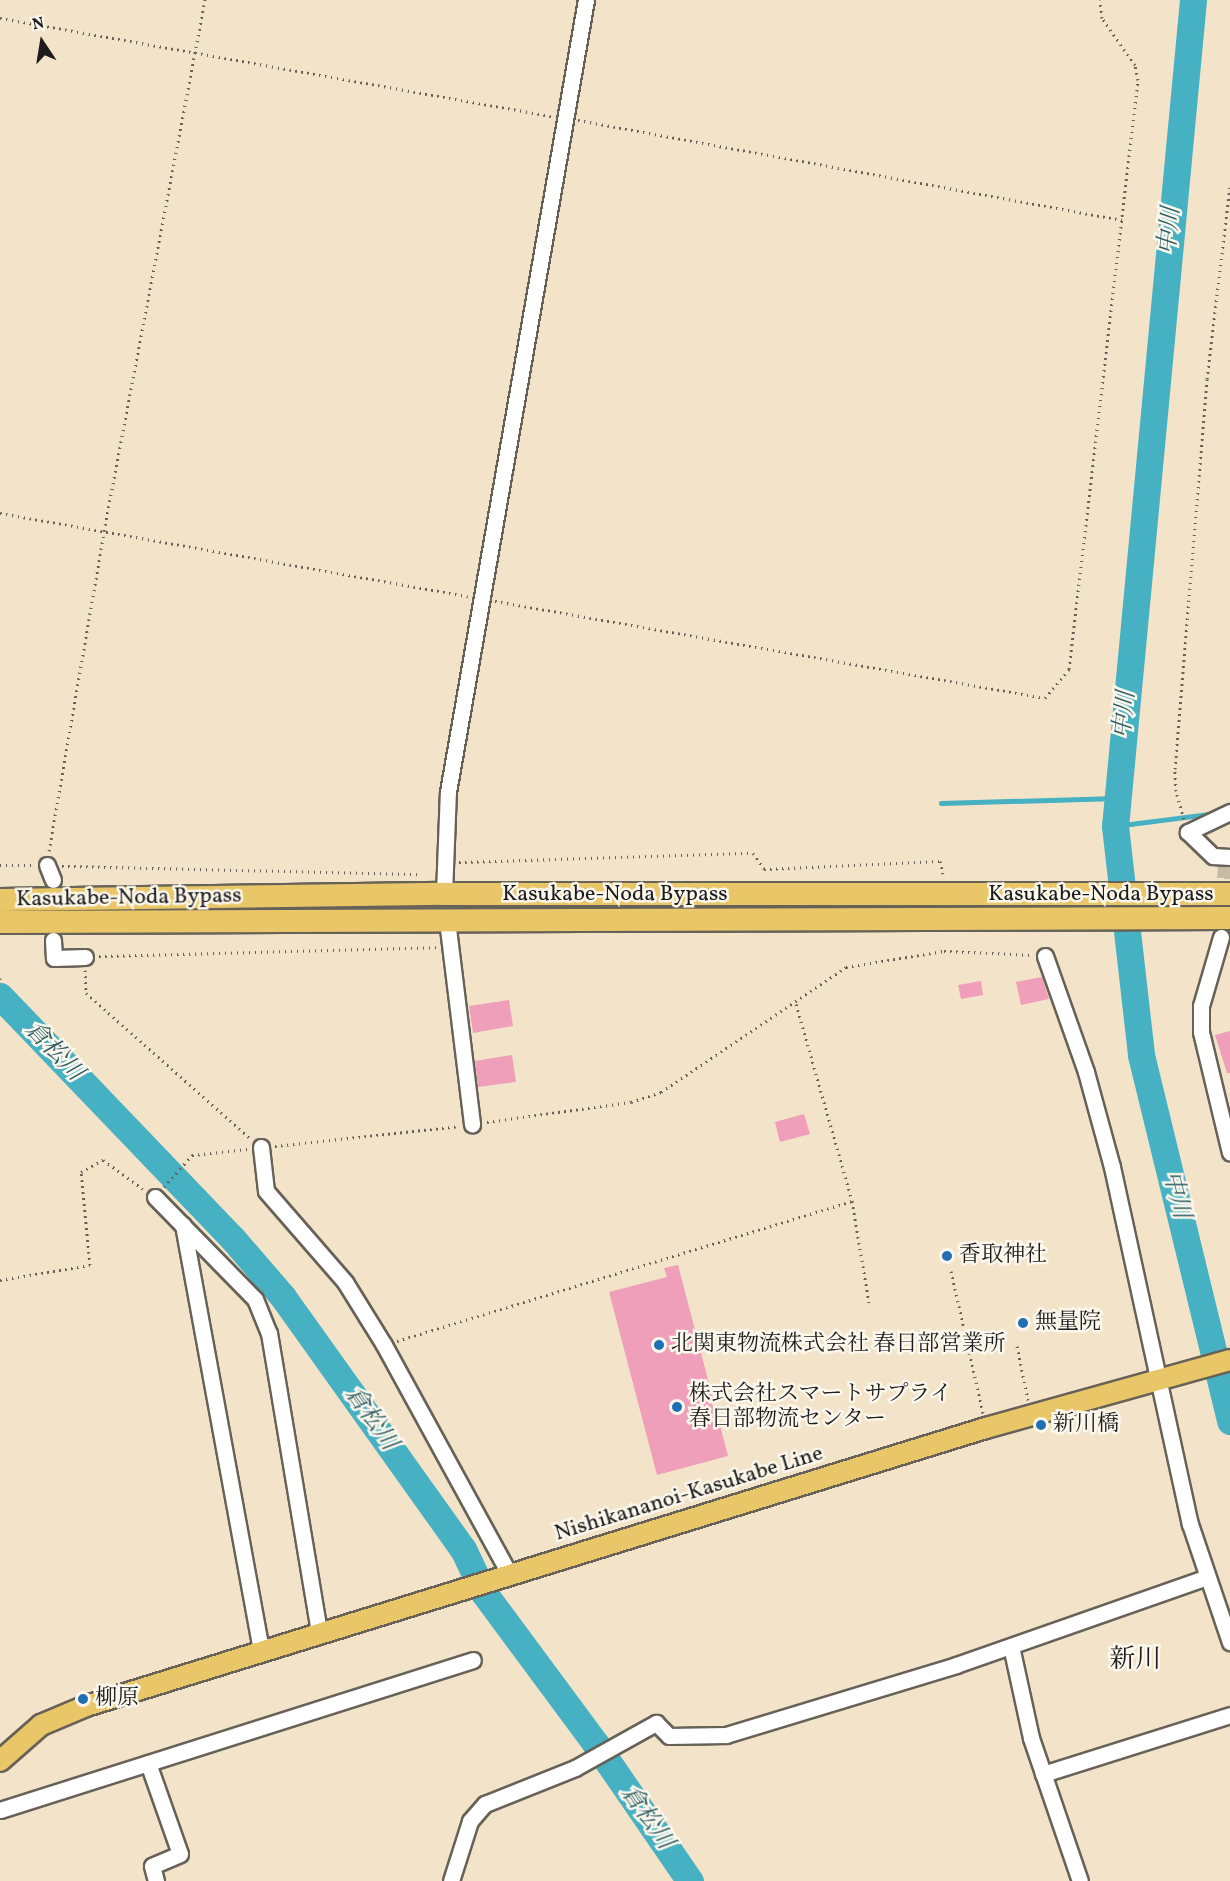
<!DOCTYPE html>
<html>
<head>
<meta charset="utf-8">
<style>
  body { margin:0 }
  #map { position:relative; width:1230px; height:1881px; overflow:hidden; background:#f3e3c8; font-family:Vollkorn,"Noto Serif JP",serif }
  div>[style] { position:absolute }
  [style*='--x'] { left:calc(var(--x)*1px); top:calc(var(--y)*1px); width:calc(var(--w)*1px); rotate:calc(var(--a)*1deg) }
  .stream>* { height:4.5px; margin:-2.25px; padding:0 2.25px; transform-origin:2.25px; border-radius:2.25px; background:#45b1c2 }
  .river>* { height:27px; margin:-13.5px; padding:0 13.5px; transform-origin:13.5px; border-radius:13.5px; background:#45b1c2 }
  .building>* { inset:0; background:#ef9fb9 }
  .minor-tunnel>* { height:15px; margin-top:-7.5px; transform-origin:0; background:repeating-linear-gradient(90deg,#c8bba6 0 15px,transparent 0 23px) }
  .path>* { height:3px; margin-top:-1.5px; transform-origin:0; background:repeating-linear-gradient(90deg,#676258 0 1.5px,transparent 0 6px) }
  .roads { filter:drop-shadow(2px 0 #676258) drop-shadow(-2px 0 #676258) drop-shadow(0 2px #676258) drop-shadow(0 -2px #676258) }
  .minor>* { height:15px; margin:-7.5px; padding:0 7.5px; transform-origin:7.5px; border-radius:7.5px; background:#fff }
  .major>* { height:20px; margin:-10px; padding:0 10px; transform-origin:10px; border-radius:10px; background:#e9c769 }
  .highway>* { height:22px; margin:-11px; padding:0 11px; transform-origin:11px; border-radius:11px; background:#e9c769 }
  .dots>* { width:16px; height:16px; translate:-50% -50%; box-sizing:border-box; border:3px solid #fbf7ec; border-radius:50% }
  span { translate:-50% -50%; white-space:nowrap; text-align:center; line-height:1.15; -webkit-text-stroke:5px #fbf7ec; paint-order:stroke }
  .street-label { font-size:22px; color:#1c1c1c }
  .poi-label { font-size:22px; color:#1c1c1c }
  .left { translate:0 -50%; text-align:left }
  .water-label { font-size:24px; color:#2e5f67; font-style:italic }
  .quarter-label { font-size:26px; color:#1c1c1c }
  .north { position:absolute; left:12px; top:12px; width:60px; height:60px; -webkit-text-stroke:4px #fbf7ec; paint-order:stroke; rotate:348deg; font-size:16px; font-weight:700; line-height:24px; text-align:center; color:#1c1c1c }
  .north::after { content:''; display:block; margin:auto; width:21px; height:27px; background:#1c1c1c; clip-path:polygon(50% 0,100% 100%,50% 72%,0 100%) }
</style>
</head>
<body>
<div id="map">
  <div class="stream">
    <i style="--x:941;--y:803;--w:176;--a:-1.6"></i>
    <i style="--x:1115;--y:826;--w:95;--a:-7.3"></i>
    <i style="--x:1209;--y:814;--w:23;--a:-25"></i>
  </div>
  <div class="river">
    <i style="--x:1193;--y:0;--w:830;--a:95.39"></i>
    <i style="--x:1115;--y:826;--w:230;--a:83.5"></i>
    <i style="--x:1141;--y:1055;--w:377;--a:76.3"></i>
    <i style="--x:0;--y:996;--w:337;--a:46.2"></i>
    <i style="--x:233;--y:1239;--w:77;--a:49.2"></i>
    <i style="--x:283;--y:1297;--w:310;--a:54.5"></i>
    <i style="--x:463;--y:1549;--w:49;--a:64.5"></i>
    <i style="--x:484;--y:1593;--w:187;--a:53.5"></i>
    <i style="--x:595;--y:1743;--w:168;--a:55.5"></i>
  </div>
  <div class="building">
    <i style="clip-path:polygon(1042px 977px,1049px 999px,1021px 1005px,1016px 982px)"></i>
    <i style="clip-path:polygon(981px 981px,983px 995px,961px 999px,958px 985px)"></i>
    <i style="clip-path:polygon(509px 1000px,513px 1026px,473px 1033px,469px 1006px)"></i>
    <i style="clip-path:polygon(1230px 1031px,1230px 1073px,1227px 1073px,1215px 1035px)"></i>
    <i style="clip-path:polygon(512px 1055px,516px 1082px,478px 1087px,475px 1061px)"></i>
    <i style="clip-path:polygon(804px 1114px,810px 1134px,780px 1142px,775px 1122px)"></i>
    <i style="clip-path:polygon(678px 1265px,728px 1456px,657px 1475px,609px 1292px,667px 1277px,664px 1268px)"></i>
  </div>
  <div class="minor-tunnel">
    <i style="--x:1223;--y:901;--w:44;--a:-86.1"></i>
  </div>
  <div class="path">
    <i style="--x:0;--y:18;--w:560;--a:10.09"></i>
    <i style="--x:578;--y:120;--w:553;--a:10.42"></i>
    <i style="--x:0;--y:513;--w:475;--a:10.1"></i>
    <i style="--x:495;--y:601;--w:558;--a:10"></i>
    <i style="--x:1045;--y:698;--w:38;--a:-50"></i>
    <i style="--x:1069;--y:669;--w:593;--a:-83.32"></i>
    <i style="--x:1138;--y:80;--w:15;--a:-101"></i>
    <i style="--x:1135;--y:65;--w:57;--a:-125.1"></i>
    <i style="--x:1102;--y:18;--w:18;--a:-96"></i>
    <i style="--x:1184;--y:819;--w:29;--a:-106"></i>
    <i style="--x:1176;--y:791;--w:22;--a:-93"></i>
    <i style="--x:1175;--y:769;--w:391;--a:-85.3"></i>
    <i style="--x:1207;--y:379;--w:193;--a:-83.2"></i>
    <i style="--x:49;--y:851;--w:325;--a:-80.2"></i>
    <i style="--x:104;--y:531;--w:541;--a:-79.23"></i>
    <i style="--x:459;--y:862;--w:294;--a:-1.8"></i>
    <i style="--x:753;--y:853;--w:19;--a:55"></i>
    <i style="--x:764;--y:869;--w:176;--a:-2.6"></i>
    <i style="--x:940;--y:861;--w:13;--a:77"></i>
    <i style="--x:0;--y:865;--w:34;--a:0"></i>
    <i style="--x:62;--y:866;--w:359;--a:1.3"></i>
    <i style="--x:99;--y:956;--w:338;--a:-1.5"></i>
    <i style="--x:85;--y:970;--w:23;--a:88"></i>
    <i style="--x:86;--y:993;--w:220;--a:41.5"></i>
    <i style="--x:0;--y:979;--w:1;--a:-45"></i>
    <i style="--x:796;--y:1004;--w:205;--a:74.1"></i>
    <i style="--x:852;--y:1201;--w:103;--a:80.5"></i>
    <i style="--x:487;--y:1122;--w:145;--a:-7.9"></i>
    <i style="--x:631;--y:1102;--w:32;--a:-18"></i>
    <i style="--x:661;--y:1092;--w:223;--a:-34"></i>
    <i style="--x:846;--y:967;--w:99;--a:-9.3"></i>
    <i style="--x:944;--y:951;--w:88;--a:2.6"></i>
    <i style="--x:275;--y:1146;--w:186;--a:-6.2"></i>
    <i style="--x:164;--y:1187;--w:43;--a:-48.8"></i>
    <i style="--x:192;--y:1155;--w:56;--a:-6.1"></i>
    <i style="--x:951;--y:1271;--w:146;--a:77.3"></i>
    <i style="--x:0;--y:1280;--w:91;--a:-9.5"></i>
    <i style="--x:90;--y:1265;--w:93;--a:-95.5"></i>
    <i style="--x:81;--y:1172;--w:25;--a:-29"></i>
    <i style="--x:103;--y:1160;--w:49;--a:35.9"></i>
    <i style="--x:397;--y:1341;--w:476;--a:-17.1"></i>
    <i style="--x:1017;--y:1346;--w:55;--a:78.5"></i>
  </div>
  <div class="roads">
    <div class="minor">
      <i style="--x:1230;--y:812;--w:47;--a:154.5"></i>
      <i style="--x:1188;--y:832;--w:35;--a:44"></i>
      <i style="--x:1213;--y:856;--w:17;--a:3"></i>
      <i style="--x:47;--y:865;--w:16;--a:68"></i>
      <i style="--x:444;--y:894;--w:102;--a:-87.8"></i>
      <i style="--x:448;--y:792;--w:804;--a:-80.12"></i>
      <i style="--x:447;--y:920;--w:206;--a:83"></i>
      <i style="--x:1221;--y:937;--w:72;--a:106.2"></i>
      <i style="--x:1201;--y:1006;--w:26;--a:90"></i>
      <i style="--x:1201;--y:1032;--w:124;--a:76.5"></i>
      <i style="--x:53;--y:940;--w:18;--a:87"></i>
      <i style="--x:54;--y:958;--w:31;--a:-2"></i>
      <i style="--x:1045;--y:956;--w:123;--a:70.5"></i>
      <i style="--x:1086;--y:1072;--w:98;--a:74.7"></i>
      <i style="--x:1112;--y:1167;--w:365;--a:77.7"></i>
      <i style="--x:1190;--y:1524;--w:125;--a:71.3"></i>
      <i style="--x:261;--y:1147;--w:44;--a:83.5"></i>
      <i style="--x:266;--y:1191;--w:121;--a:49"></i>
      <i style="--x:345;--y:1282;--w:74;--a:58.2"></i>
      <i style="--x:384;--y:1345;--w:260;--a:61.3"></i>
      <i style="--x:155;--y:1197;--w:143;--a:45.6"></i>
      <i style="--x:255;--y:1299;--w:37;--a:68"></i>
      <i style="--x:269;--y:1333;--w:304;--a:80.5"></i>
      <i style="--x:183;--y:1225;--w:434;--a:79.6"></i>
      <i style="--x:1011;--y:1646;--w:94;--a:77.7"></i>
      <i style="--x:1031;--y:1738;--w:151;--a:71.1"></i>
      <i style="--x:148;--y:1763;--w:96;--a:70.6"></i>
      <i style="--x:180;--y:1854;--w:30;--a:157"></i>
      <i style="--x:152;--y:1866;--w:16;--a:75"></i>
      <i style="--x:1043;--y:1774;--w:196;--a:-17.5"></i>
      <i style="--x:0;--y:1810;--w:496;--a:-17.6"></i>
      <i style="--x:451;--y:1881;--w:63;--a:-72.4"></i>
      <i style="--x:470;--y:1821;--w:23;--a:-49"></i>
      <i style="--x:485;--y:1804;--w:97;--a:-21.8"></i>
      <i style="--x:575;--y:1768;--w:93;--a:-29.1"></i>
      <i style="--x:656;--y:1723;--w:18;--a:45"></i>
      <i style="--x:669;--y:1736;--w:57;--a:-1"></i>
      <i style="--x:726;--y:1735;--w:240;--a:-16.9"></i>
      <i style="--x:956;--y:1665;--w:264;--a:-19.3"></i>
    </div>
    <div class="major">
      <i style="--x:0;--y:1761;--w:55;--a:-41.3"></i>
      <i style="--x:41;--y:1725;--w:49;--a:-22.9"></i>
      <i style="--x:86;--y:1706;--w:942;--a:-17.17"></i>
      <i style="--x:986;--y:1428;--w:253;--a:-15.6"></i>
    </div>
    <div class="highway">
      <i style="--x:0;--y:900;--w:444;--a:-0.8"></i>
      <i style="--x:444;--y:894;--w:786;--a:0"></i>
      <i style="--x:0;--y:922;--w:1230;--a:-0.19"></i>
    </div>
  </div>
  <div class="dots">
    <i style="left:947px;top:1256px;background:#1f6fb2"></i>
    <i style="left:1023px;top:1323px;background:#1f6fb2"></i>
    <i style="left:659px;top:1345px;background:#1f6fb2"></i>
    <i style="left:677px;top:1407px;background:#1f6fb2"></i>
    <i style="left:1041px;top:1425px;background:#1f6fb2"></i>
    <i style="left:83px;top:1699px;background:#1f6fb2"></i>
  </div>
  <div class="street-label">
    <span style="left:615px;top:895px">Kasukabe-Noda Bypass</span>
    <span style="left:1101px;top:895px">Kasukabe-Noda Bypass</span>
    <span style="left:129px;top:898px;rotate:-1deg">Kasukabe-Noda Bypass</span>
    <span style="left:689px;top:1494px;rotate:-17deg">Nishikananoi-Kasukabe Line</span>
  </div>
  <div class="poi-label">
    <span class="left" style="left:959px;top:1256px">香取神社</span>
    <span class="left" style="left:1035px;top:1323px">無量院</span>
    <span class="left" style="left:671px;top:1345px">北関東物流株式会社 春日部営業所</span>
    <span class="left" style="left:689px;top:1407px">株式会社スマートサプライ<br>春日部物流センター</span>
    <span class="left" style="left:1053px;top:1425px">新川橋</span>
    <span class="left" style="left:95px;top:1699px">柳原</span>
  </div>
  <div class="water-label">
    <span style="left:1171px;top:231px;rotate:-85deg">中川</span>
    <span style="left:1126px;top:715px;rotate:-85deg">中川</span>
    <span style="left:53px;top:1052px;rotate:46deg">倉松川</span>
    <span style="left:1175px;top:1195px;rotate:76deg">中川</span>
    <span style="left:370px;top:1419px;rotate:55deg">倉松川</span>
    <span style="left:646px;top:1818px;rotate:55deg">倉松川</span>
  </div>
  <div class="quarter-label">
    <span style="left:1135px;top:1661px">新川</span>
  </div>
  <div class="north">N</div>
</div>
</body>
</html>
